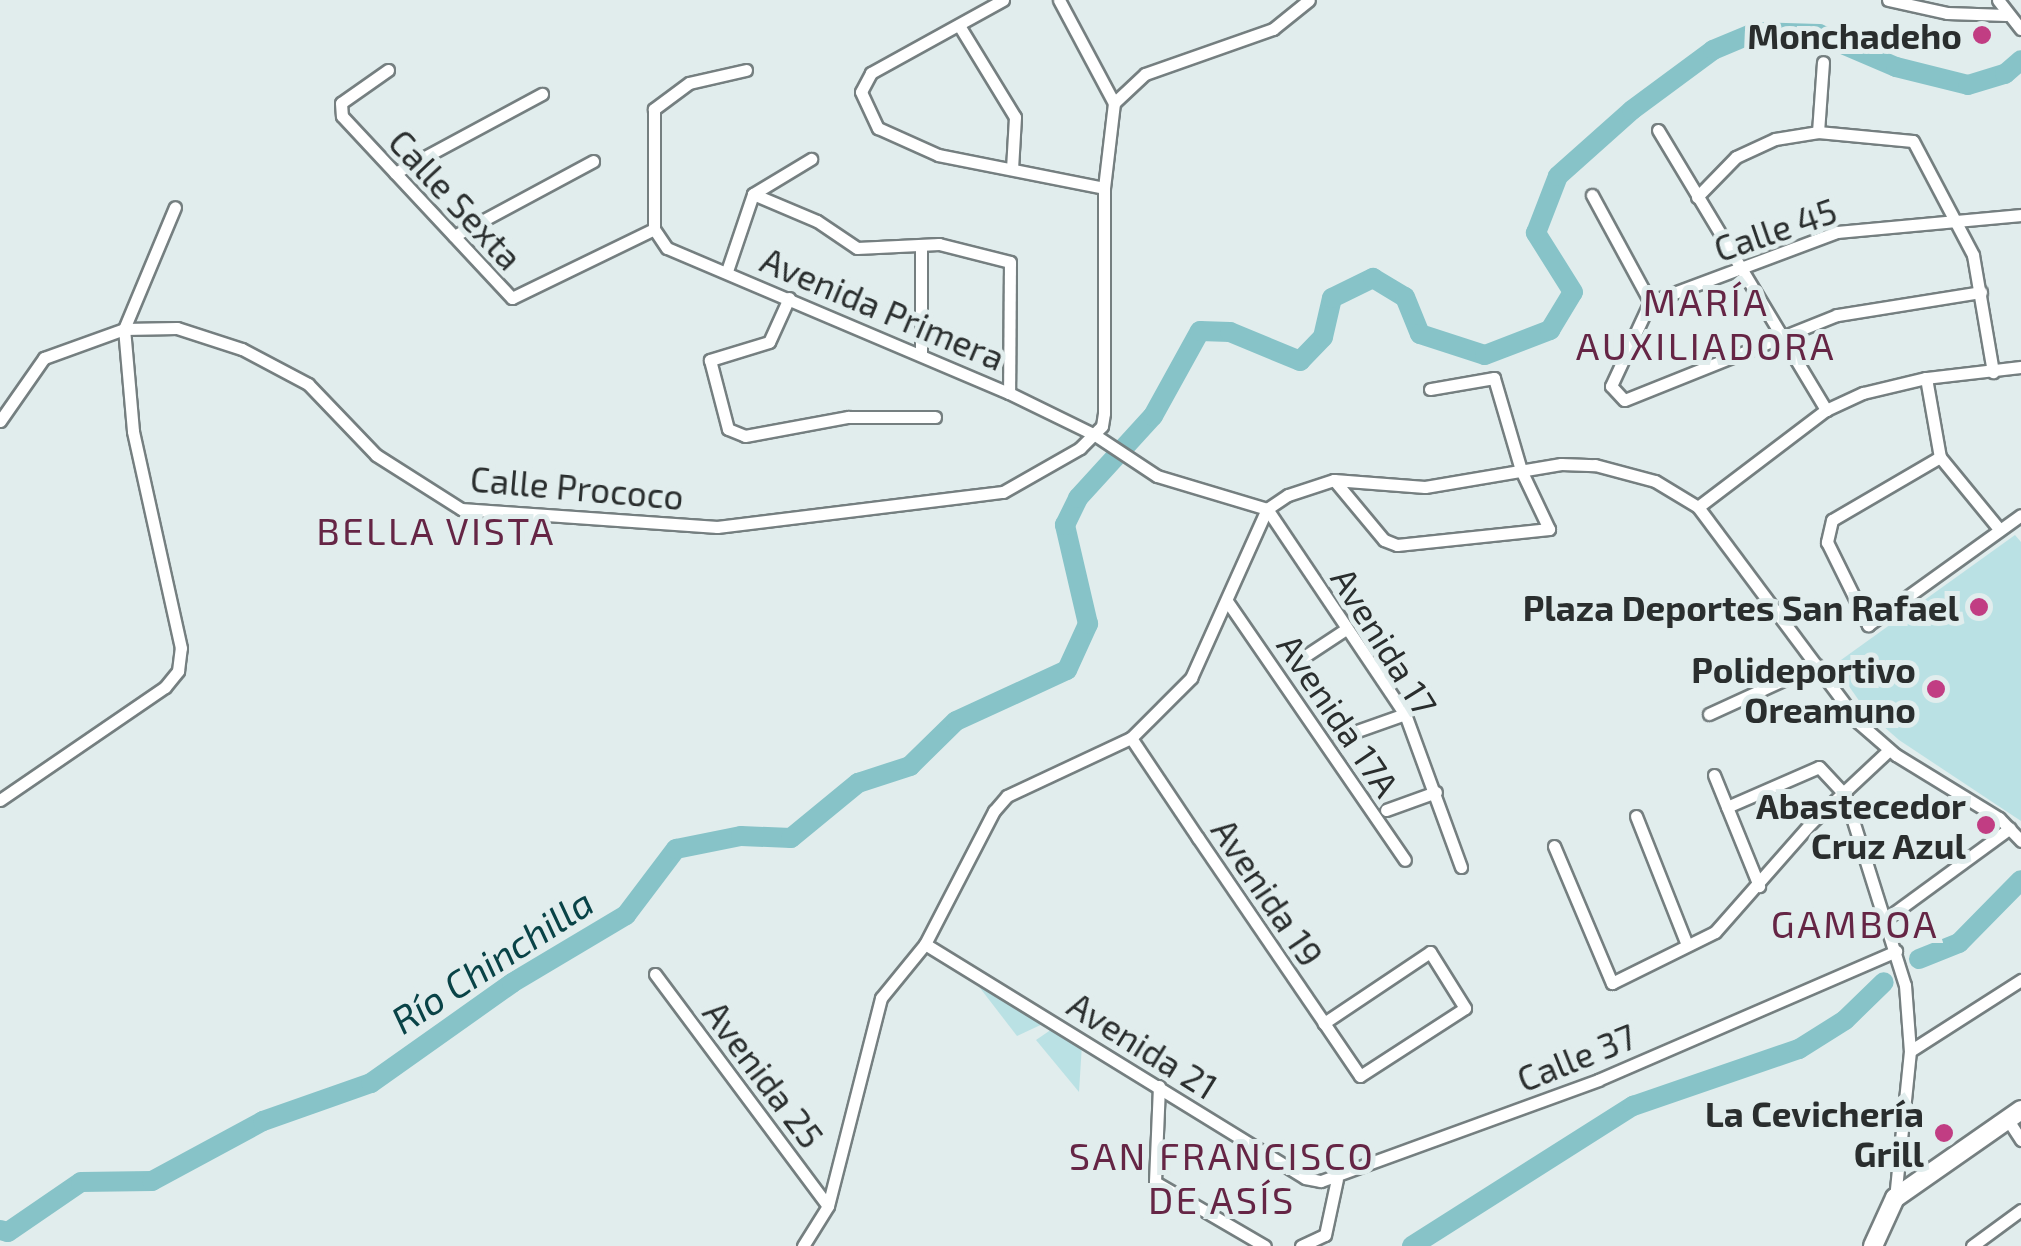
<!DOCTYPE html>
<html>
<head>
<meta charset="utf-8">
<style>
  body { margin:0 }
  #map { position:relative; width:2021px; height:1246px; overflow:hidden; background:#e1eded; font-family:"Exo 2",sans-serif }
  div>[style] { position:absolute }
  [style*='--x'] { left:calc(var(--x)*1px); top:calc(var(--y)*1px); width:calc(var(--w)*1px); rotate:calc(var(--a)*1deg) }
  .green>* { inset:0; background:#bae1e4 }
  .river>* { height:20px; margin:-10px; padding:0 10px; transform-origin:10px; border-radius:10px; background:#87c3c8 }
  .roads { filter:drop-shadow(2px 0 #757f80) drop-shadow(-2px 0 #757f80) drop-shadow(0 2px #757f80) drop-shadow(0 -2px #757f80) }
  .street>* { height:11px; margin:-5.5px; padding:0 5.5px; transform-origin:5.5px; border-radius:5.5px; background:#fff }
  .secondary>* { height:18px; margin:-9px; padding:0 9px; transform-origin:9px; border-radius:9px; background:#fff }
  .dots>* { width:28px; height:28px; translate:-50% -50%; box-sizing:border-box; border:5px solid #e1eded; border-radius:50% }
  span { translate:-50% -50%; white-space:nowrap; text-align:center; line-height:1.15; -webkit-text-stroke:10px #e1eded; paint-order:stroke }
  .poi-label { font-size:35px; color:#2a2e2e; font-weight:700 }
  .right { translate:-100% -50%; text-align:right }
  .street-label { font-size:35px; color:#2a2e2e }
  .neighbourhood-label { font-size:38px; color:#652545; letter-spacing:2.5px }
  .water-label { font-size:38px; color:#094347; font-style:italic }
</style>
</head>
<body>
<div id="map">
  <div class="green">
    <i style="clip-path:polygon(2015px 535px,2021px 542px,2021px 821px,1899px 740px,1867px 712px,1834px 665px)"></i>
    <i style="clip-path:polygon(970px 975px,1047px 1022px,1017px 1036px)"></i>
    <i style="clip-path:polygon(1055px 1027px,1082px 1044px,1079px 1092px,1036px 1040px)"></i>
  </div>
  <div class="river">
    <i style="--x:1919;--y:959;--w:43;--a:-21.8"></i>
    <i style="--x:1959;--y:943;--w:88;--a:-45.5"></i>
    <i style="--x:0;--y:1230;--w:8;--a:14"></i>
    <i style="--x:8;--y:1232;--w:88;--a:-34.4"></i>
    <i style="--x:81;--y:1182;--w:71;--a:-0.8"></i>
    <i style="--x:152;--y:1181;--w:126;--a:-28.4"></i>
    <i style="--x:263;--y:1121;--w:114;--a:-19.4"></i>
    <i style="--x:371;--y:1083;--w:173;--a:-35.3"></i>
    <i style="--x:512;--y:983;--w:133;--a:-30.8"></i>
    <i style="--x:626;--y:915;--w:83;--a:-52.9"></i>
    <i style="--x:676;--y:849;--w:66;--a:-11.3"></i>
    <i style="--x:741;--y:836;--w:50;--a:2.3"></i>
    <i style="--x:791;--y:838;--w:87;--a:-39.4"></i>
    <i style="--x:858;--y:783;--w:55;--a:-18.1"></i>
    <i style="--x:910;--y:766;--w:64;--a:-44.4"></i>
    <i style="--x:956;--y:721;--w:122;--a:-24.7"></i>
    <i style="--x:1067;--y:670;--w:51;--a:-65.5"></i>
    <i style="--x:1088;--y:624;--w:102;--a:-103.1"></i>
    <i style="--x:1065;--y:525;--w:30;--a:-64"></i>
    <i style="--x:1078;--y:498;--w:111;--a:-47.6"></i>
    <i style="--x:1153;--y:416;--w:97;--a:-61.1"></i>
    <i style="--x:1200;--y:331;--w:30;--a:2"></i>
    <i style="--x:1230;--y:332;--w:76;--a:22.5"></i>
    <i style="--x:1300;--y:361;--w:33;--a:-46"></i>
    <i style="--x:1323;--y:337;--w:40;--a:-77"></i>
    <i style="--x:1332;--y:298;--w:46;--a:-26"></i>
    <i style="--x:1373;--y:278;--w:37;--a:31"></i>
    <i style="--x:1405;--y:297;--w:40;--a:68"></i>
    <i style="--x:1420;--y:334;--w:68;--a:17.9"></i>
    <i style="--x:1485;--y:355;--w:70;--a:-21"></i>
    <i style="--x:1550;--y:330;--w:44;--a:-58.8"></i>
    <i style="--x:1573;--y:292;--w:70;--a:-122.1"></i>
    <i style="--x:1536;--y:233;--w:61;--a:-68.9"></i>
    <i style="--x:1558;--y:176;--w:99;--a:-41.7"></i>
    <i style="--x:1632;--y:110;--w:101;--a:-36.5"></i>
    <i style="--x:1713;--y:50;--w:47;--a:-22.7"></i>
    <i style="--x:1756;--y:32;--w:63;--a:1.8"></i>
    <i style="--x:1819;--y:34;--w:84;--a:23.2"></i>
    <i style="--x:1896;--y:67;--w:74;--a:14"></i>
    <i style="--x:1968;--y:85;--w:39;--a:-17"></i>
    <i style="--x:2005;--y:74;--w:21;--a:-41"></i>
    <i style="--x:1412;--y:1246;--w:262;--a:-32.4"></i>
    <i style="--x:1633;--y:1106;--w:176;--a:-19"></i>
    <i style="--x:1799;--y:1049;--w:54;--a:-32.2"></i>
    <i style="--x:1845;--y:1020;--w:54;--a:-44.3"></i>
  </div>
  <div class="roads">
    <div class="street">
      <i style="--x:1003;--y:0;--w:151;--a:151.1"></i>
      <i style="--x:871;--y:73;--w:21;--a:118"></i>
      <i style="--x:861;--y:92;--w:40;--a:65"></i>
      <i style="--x:878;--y:128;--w:66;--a:24.2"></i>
      <i style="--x:938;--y:155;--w:169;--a:11.2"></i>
      <i style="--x:1888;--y:0;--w:60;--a:12.4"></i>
      <i style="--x:1947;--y:13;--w:59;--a:1.9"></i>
      <i style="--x:1998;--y:0;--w:37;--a:52"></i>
      <i style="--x:960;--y:27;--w:105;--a:58.6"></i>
      <i style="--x:1015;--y:117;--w:52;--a:93.3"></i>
      <i style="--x:388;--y:70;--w:57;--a:144.9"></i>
      <i style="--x:341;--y:103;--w:13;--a:86"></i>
      <i style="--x:342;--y:116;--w:249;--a:47"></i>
      <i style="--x:512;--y:298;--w:158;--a:-25.9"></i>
      <i style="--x:746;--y:70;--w:58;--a:167.2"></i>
      <i style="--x:689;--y:83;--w:44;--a:143.4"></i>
      <i style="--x:654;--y:109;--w:120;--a:90"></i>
      <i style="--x:654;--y:229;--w:23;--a:56"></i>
      <i style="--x:667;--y:248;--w:371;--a:23"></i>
      <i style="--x:1009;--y:393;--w:96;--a:26"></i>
      <i style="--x:1095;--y:435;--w:74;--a:33.5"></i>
      <i style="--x:1157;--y:476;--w:115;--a:16.7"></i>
      <i style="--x:1114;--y:103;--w:42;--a:-43.1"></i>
      <i style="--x:1145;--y:74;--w:136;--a:-19.4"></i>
      <i style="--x:1273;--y:29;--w:46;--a:-38.9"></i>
      <i style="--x:1658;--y:130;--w:327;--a:59"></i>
      <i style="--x:1818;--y:132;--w:70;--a:-85.9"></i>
      <i style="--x:395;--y:173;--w:167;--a:-28.3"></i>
      <i style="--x:753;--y:194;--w:69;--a:22.9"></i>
      <i style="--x:817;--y:221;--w:48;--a:34"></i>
      <i style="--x:857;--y:248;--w:82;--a:-2.8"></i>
      <i style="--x:939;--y:244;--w:73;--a:14.2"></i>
      <i style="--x:1010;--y:262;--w:131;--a:90.4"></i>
      <i style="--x:1592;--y:195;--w:122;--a:61.5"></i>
      <i style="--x:1697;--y:197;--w:56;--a:-45.7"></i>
      <i style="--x:1736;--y:157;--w:43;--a:-24.8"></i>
      <i style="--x:1775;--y:139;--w:44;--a:-9.2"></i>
      <i style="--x:1818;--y:132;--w:95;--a:5.4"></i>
      <i style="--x:1913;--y:141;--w:129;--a:62.2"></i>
      <i style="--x:1973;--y:255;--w:119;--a:80.3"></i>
      <i style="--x:454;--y:236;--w:158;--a:-28.3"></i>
      <i style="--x:727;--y:271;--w:81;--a:-71.3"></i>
      <i style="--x:753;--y:194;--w:68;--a:-31.1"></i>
      <i style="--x:1981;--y:292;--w:146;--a:170.9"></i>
      <i style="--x:1837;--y:315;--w:229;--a:158.2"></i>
      <i style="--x:1624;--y:400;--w:19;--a:-133"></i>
      <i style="--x:1611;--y:386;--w:93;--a:-65.1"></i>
      <i style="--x:1650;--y:302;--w:200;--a:-20.5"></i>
      <i style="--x:1837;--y:232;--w:185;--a:-5.3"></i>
      <i style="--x:789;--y:298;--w:48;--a:114.4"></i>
      <i style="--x:769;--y:342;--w:62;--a:163"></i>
      <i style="--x:710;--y:360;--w:71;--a:75.4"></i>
      <i style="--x:728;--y:429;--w:18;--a:22"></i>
      <i style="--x:745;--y:436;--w:105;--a:-10.5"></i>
      <i style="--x:848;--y:417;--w:87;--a:0"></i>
      <i style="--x:921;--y:353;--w:105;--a:-90"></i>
      <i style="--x:1926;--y:378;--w:80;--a:80"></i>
      <i style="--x:1940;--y:457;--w:94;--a:50.6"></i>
      <i style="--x:0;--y:421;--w:77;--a:-55.1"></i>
      <i style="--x:44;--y:358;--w:85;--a:-19.9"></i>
      <i style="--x:124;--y:329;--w:53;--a:-1.1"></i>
      <i style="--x:177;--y:328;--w:68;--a:17.9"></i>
      <i style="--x:242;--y:349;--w:75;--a:27.9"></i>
      <i style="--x:308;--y:384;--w:98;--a:46.2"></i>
      <i style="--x:376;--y:455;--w:101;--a:32.4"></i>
      <i style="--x:461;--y:509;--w:257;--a:4"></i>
      <i style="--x:717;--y:527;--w:288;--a:-7"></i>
      <i style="--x:1003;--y:492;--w:89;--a:-29.7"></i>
      <i style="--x:1080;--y:448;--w:31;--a:-45"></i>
      <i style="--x:1102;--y:426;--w:13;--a:-81"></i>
      <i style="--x:1104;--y:413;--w:225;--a:-90"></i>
      <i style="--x:1104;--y:188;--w:86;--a:-83.3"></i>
      <i style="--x:1114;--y:103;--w:117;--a:-118.1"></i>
      <i style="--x:1940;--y:457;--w:125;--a:149.7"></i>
      <i style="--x:1832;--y:520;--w:23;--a:103"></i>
      <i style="--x:1827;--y:542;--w:93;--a:63.7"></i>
      <i style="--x:1868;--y:625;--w:188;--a:-35.7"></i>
      <i style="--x:1334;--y:480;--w:78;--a:50.2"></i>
      <i style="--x:1384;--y:540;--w:14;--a:21"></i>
      <i style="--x:1397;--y:545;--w:153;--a:-6"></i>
      <i style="--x:1549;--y:529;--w:65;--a:-115.4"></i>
      <i style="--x:1521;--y:470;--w:96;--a:-106.4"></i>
      <i style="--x:1494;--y:378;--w:65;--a:170.2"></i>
      <i style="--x:1698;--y:507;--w:161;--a:-37.2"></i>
      <i style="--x:1826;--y:410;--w:41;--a:-24.7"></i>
      <i style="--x:1863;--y:393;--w:65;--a:-13.4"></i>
      <i style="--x:1926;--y:378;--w:96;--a:-6.6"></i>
      <i style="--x:1267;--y:509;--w:247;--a:56.1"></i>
      <i style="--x:1405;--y:714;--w:163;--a:69.9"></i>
      <i style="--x:1227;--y:601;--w:314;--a:55.5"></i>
      <i style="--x:1293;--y:664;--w:64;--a:-33.4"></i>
      <i style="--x:1709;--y:714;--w:118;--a:-24.6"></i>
      <i style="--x:1340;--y:737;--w:69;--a:-19.5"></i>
      <i style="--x:1131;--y:738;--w:120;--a:56.2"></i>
      <i style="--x:1198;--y:838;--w:224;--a:55.7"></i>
      <i style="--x:1324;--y:1023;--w:64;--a:55.8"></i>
      <i style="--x:1360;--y:1076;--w:125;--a:-32.9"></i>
      <i style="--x:1465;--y:1008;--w:66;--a:-122"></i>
      <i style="--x:1430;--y:952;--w:128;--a:146.2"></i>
      <i style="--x:1714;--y:775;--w:120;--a:67.9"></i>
      <i style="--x:0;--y:800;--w:200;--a:-34.4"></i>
      <i style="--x:165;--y:687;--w:21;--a:-51"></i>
      <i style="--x:178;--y:671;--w:23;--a:-83"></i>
      <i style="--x:181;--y:648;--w:222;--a:-102.5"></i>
      <i style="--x:133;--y:431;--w:102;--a:-95"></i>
      <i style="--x:124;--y:329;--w:132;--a:-67.3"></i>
      <i style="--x:1727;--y:807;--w:100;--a:-23.5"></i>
      <i style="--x:1819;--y:767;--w:38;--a:47"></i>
      <i style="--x:1845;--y:795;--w:199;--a:72.5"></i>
      <i style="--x:1905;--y:985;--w:66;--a:85.7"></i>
      <i style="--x:1910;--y:1051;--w:148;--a:95.8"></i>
      <i style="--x:1386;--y:810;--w:53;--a:-19.8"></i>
      <i style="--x:1636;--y:816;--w:139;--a:68.4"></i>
      <i style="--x:1554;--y:846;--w:149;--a:67.1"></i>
      <i style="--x:1612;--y:983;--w:115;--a:-26.3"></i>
      <i style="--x:1715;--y:932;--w:145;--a:-48.6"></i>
      <i style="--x:1811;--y:823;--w:107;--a:-43.1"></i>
      <i style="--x:1887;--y:918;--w:152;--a:-36.2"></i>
      <i style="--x:925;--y:944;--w:446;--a:31.6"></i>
      <i style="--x:1305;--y:1178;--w:16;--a:11"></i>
      <i style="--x:1321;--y:1181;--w:295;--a:-20"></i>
      <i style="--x:1598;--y:1080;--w:325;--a:-23.4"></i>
      <i style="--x:655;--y:974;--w:289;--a:53.3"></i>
      <i style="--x:1910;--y:1051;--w:132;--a:-32.6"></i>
      <i style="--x:1159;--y:1086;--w:96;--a:92.4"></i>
      <i style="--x:1155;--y:1182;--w:127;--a:30.2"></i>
      <i style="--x:2008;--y:1120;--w:24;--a:57"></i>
      <i style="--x:803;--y:1246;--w:47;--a:-58"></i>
      <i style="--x:828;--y:1206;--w:215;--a:-75.7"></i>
      <i style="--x:881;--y:998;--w:70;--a:-50.8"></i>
      <i style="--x:925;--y:944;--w:150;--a:-62.6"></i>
      <i style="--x:994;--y:811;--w:20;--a:-49"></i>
      <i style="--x:1007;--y:796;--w:137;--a:-25.1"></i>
      <i style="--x:1131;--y:738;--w:85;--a:-45"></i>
      <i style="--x:1191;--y:678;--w:185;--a:-65.8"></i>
      <i style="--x:1267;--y:509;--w:25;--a:-34"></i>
      <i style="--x:1288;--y:495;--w:48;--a:-18.1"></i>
      <i style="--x:1334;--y:480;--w:91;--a:4.4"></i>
      <i style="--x:1425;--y:487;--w:138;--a:-9.6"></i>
      <i style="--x:1561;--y:464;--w:34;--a:2"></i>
      <i style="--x:1595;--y:465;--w:62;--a:14.9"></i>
      <i style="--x:1655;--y:481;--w:50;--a:31.2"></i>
      <i style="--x:1698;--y:507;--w:268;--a:53.3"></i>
      <i style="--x:1858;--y:722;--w:50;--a:41"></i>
      <i style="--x:1896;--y:755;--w:121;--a:31.5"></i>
      <i style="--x:1999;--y:818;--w:32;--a:46"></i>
      <i style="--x:1301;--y:1246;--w:26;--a:-25"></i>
      <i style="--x:1325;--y:1235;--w:57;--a:-77.9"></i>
      <i style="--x:1972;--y:1246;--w:61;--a:-36.3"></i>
    </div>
    <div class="secondary">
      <i style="--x:1873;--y:1246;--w:53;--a:-65.4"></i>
      <i style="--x:1895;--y:1198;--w:154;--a:-34.9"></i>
    </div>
  </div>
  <div class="dots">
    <i style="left:1982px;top:35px;background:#c13d83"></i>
    <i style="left:1979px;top:607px;background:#c13d83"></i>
    <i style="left:1936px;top:689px;background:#c13d83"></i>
    <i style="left:1986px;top:825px;background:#c13d83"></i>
    <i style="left:1944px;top:1133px;background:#c13d83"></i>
  </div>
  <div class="poi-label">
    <span class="right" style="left:1962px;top:35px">Monchadeho</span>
    <span class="right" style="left:1959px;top:607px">Plaza Deportes San Rafael</span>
    <span class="right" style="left:1916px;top:689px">Polideportivo<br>Oreamuno</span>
    <span class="right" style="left:1966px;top:825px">Abastecedor<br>Cruz Azul</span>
    <span class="right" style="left:1924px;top:1133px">La Cevichería<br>Grill</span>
  </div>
  <div class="street-label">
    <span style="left:456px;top:199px;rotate:47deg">Calle Sexta</span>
    <span style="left:1775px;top:229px;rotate:-19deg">Calle 45</span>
    <span style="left:883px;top:308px;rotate:23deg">Avenida Primera</span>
    <span style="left:577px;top:487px;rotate:5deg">Calle Prococo</span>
    <span style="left:1385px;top:641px;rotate:58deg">Avenida 17</span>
    <span style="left:1339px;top:715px;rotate:56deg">Avenida 17A</span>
    <span style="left:1268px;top:892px;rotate:56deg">Avenida 19</span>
    <span style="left:1143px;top:1045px;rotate:32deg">Avenida 21</span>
    <span style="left:1576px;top:1057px;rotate:-22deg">Calle 37</span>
    <span style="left:764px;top:1074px;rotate:53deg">Avenida 25</span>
  </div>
  <div class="neighbourhood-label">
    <span style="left:1706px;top:324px">MARÍA<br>AUXILIADORA</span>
    <span style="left:436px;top:531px">BELLA VISTA</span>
    <span style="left:1855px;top:924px">GAMBOA</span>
    <span style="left:1222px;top:1178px">SAN FRANCISCO<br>DE ASÍS</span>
  </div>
  <div class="water-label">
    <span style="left:492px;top:961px;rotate:-33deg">Río Chinchilla</span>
  </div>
</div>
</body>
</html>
